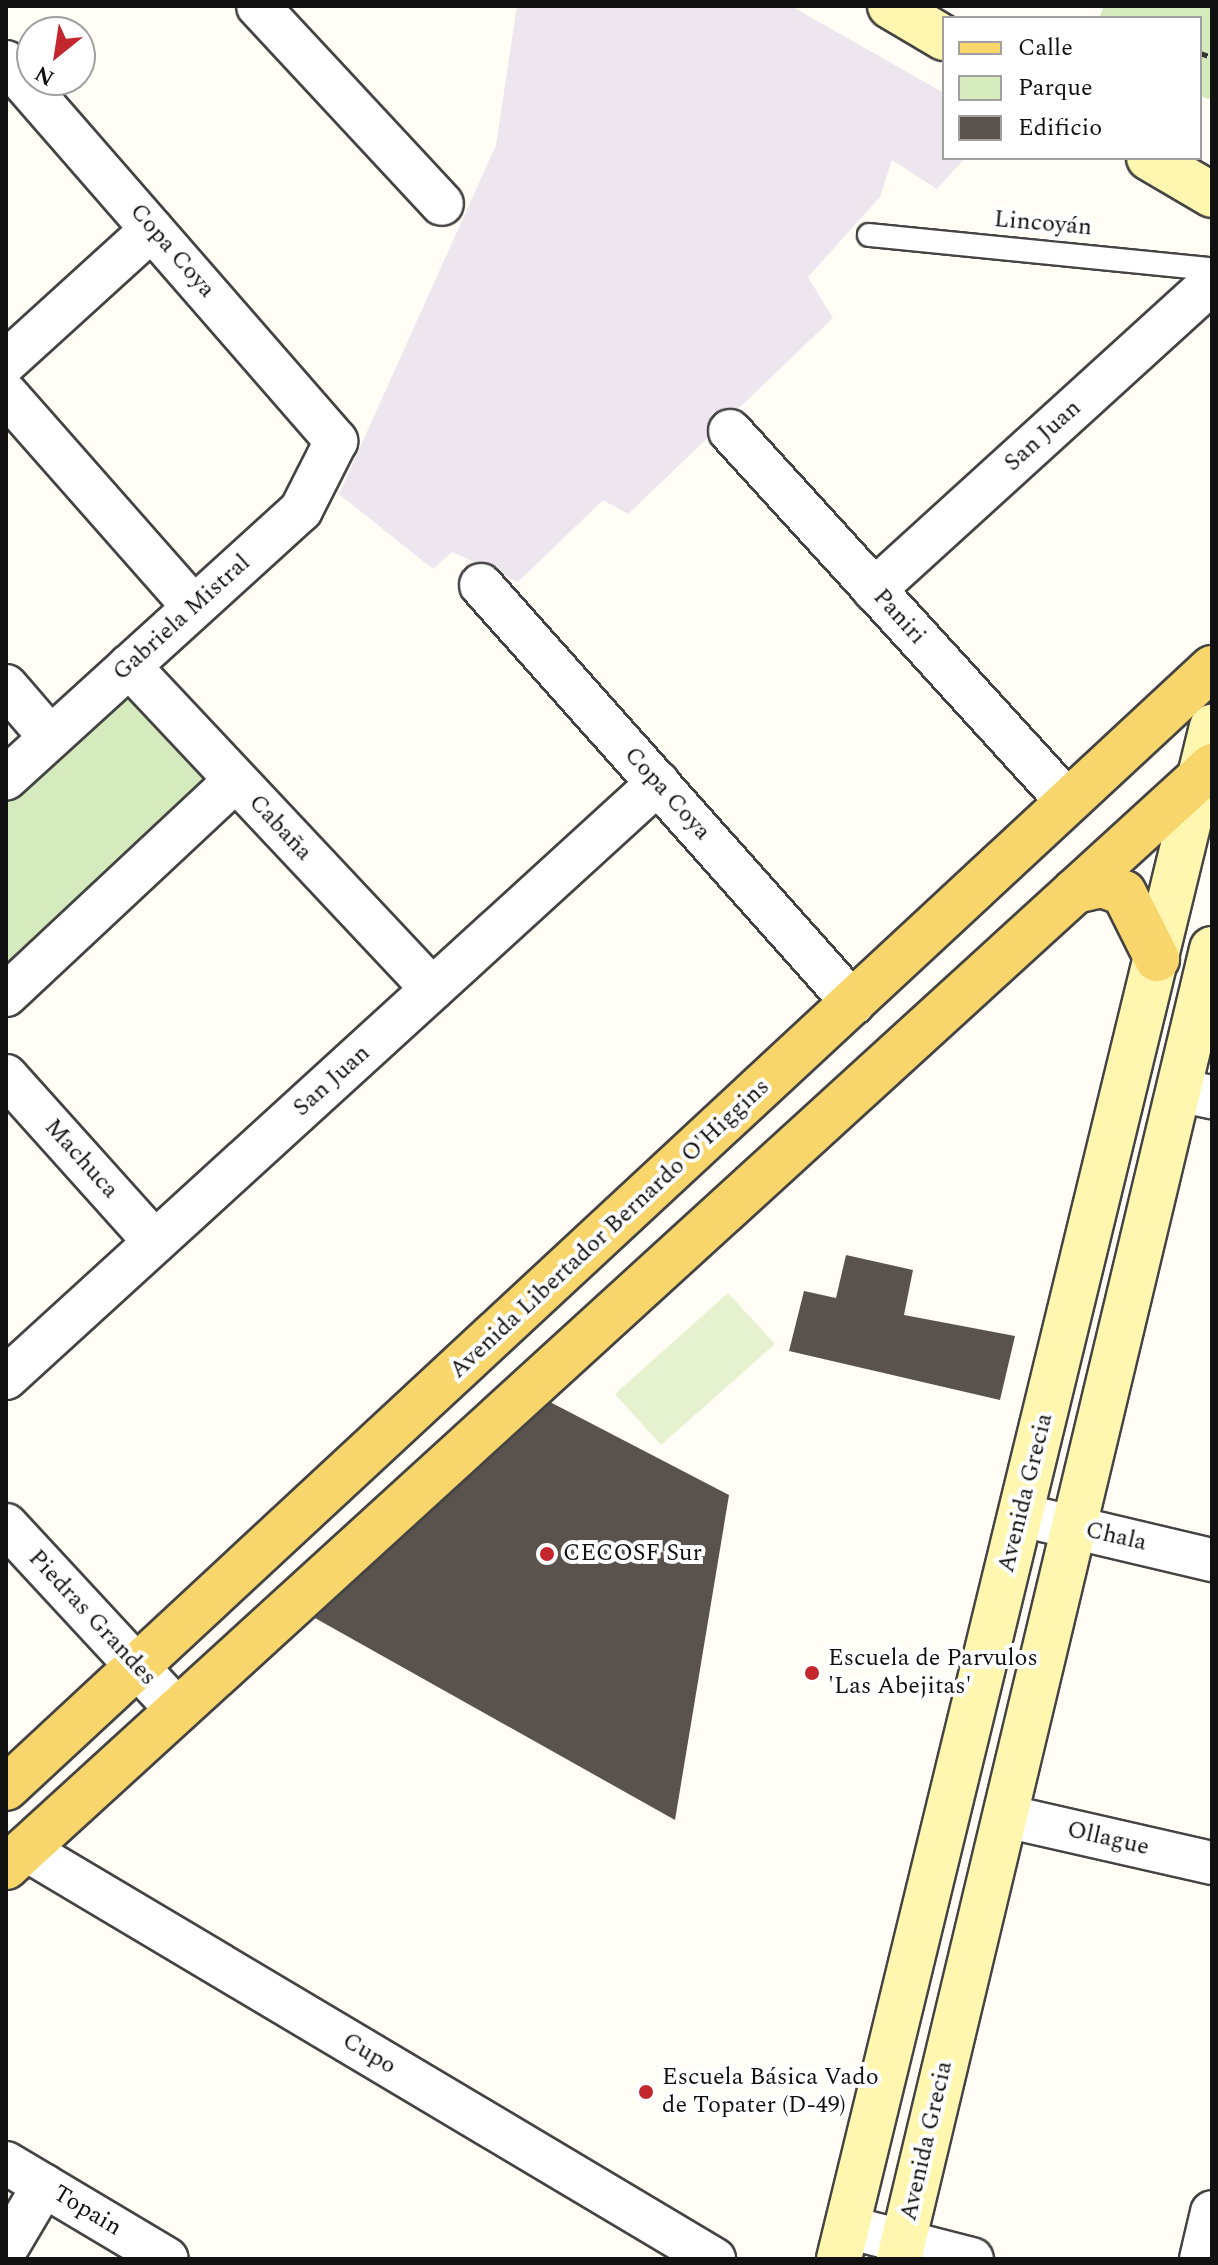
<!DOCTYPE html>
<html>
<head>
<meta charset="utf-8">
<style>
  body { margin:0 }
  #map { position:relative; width:1218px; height:2265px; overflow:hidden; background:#fffdf5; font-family:Spectral,serif }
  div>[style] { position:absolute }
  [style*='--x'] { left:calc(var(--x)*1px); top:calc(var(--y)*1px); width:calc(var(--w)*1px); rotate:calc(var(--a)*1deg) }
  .industrial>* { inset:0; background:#eee6ef }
  .green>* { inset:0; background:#d5ebbd }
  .pitch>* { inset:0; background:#e6f2cf }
  .building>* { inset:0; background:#5a524d }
  .path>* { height:5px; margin-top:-2.5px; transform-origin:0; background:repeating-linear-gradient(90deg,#333 0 8px,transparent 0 12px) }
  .roads { filter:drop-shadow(2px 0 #444) drop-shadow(-2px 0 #444) drop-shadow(0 2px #444) drop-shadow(0 -2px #444) }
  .service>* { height:22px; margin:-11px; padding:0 11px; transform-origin:11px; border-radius:11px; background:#fff }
  .minor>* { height:42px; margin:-21px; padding:0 21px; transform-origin:21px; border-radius:21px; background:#fff }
  .secondary>* { height:44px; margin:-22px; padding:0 22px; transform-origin:22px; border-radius:22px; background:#fff6b0 }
  .primary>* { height:44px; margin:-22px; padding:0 22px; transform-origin:22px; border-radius:22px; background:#f9d66b }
  .dots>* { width:22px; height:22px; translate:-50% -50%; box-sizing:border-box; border:4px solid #fff; border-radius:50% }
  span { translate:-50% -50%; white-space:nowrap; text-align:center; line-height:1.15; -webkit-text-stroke:8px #fff; paint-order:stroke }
  .street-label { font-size:24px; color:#111 }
  .poi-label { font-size:24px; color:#111 }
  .left { translate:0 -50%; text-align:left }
  .frame { position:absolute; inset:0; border:8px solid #111; pointer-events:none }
  .legend { position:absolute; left:942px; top:16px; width:260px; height:144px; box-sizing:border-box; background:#fff; border:2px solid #a0a0a0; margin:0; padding:10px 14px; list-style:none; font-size:24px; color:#111 }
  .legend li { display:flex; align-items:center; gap:16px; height:40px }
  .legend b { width:40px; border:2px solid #a0a0a0 }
  .north { position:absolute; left:16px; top:16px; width:80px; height:80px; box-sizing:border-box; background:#fff; border:2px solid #a0a0a0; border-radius:50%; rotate:210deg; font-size:22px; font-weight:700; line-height:32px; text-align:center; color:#111 }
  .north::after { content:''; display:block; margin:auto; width:28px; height:36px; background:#c4262e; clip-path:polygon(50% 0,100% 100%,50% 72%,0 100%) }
</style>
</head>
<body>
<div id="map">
  <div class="industrial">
    <i style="clip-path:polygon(517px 6px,791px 6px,944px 93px,944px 158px,965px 158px,937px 189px,892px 160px,880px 197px,808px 277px,833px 318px,628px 514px,603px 500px,518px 582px,452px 552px,433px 569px,339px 494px,496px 145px)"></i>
  </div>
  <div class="green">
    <i style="clip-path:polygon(1104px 6px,1212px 6px,1212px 100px,1200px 96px,1200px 18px,1099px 18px)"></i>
    <i style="clip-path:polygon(122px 691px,213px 790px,6px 987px,6px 802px)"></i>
  </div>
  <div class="pitch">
    <i style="clip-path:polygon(728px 1293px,775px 1344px,661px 1445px,615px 1394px)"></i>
  </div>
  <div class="building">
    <i style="clip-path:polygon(846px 1255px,913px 1270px,904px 1315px,1015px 1336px,1000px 1400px,789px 1351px,804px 1291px,836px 1298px)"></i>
    <i style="clip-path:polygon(550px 1402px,729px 1495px,675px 1820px,306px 1613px)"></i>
  </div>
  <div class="path">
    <i style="--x:1200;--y:53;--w:13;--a:18"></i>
  </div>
  <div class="roads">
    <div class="service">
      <i style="--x:869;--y:235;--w:345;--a:5.7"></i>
    </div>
    <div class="minor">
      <i style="--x:258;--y:6;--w:270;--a:47.1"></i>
      <i style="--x:6;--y:62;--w:503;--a:48.95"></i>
      <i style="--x:336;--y:441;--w:77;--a:116.9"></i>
      <i style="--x:301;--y:510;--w:399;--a:137.7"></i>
      <i style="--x:6;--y:362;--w:197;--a:-42.3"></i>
      <i style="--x:6;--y:394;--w:284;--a:48.6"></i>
      <i style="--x:730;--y:431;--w:502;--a:47.66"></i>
      <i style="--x:481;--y:585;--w:560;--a:48.33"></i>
      <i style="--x:874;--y:590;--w:457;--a:-42.3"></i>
      <i style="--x:129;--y:666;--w:443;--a:46.8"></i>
      <i style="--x:6;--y:686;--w:67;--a:49.2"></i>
      <i style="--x:6;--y:995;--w:313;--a:-43.1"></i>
      <i style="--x:6;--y:1076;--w:223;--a:48.1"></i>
      <i style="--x:1178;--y:1090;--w:35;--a:12"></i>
      <i style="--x:6;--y:1378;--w:883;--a:-42.38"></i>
      <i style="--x:1021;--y:1515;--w:196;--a:13.3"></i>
      <i style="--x:6;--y:1525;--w:253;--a:47.2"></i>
      <i style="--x:1005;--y:1816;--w:212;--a:12.8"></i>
      <i style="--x:25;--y:1849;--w:802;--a:30.76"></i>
      <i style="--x:6;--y:2163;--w:187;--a:30.8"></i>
      <i style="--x:847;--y:2227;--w:129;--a:14.4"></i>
      <i style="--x:6;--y:2249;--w:74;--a:-59.3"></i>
      <i style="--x:1201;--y:2259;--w:48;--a:-76.8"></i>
    </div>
    <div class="secondary">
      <i style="--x:890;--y:6;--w:63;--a:30.7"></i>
      <i style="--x:1149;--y:158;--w:73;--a:30.4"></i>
      <i style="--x:839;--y:2259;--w:1577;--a:-76.32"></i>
      <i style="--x:899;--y:2259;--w:1347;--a:-76.56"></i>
    </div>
    <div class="primary">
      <i style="--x:1075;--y:891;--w:28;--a:-13"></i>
      <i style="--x:1102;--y:885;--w:23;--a:20"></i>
      <i style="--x:1124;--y:893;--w:74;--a:63.4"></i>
      <i style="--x:6;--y:1788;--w:1646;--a:-42.88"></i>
      <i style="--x:6;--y:1867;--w:1633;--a:-42.39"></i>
    </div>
  </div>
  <div class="dots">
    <i style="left:547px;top:1554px;background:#c4262e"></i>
    <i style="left:812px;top:1673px;background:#c4262e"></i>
    <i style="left:646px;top:2092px;background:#c4262e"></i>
  </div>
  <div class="street-label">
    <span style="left:1043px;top:224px;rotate:5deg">Lincoyán</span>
    <span style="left:172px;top:251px;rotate:49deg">Copa Coya</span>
    <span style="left:1043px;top:436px;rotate:-42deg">San Juan</span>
    <span style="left:899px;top:617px;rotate:48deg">Paniri</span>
    <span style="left:182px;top:618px;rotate:-42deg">Gabriela Mistral</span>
    <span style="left:667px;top:794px;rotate:48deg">Copa Coya</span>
    <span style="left:280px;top:828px;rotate:47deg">Cabaña</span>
    <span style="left:332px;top:1081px;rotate:-42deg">San Juan</span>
    <span style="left:81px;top:1159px;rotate:48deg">Machuca</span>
    <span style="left:610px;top:1229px;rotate:-43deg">Avenida Libertador Bernardo O'Higgins</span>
    <span style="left:1026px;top:1493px;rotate:-76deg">Avenida Grecia</span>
    <span style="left:1116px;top:1537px;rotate:13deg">Chala</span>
    <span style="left:92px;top:1618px;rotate:47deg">Piedras Grandes</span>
    <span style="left:1108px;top:1839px;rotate:13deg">Ollague</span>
    <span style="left:369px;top:2054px;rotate:31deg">Cupo</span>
    <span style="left:927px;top:2141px;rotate:-77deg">Avenida Grecia</span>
    <span style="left:87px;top:2211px;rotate:31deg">Topain</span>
  </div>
  <div class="poi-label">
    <span class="left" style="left:563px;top:1554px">CECOSF Sur</span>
    <span class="left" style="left:828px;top:1673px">Escuela de Parvulos<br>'Las Abejitas'</span>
    <span class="left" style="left:662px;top:2092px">Escuela Básica Vado<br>de Topater (D-49)</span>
  </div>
  <div class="frame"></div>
  <ul class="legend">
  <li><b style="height:10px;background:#f9d66b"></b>Calle</li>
  <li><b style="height:22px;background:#d5ebbd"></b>Parque</li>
  <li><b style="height:22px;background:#5a524d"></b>Edificio</li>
  </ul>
  <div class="north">N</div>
</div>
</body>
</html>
